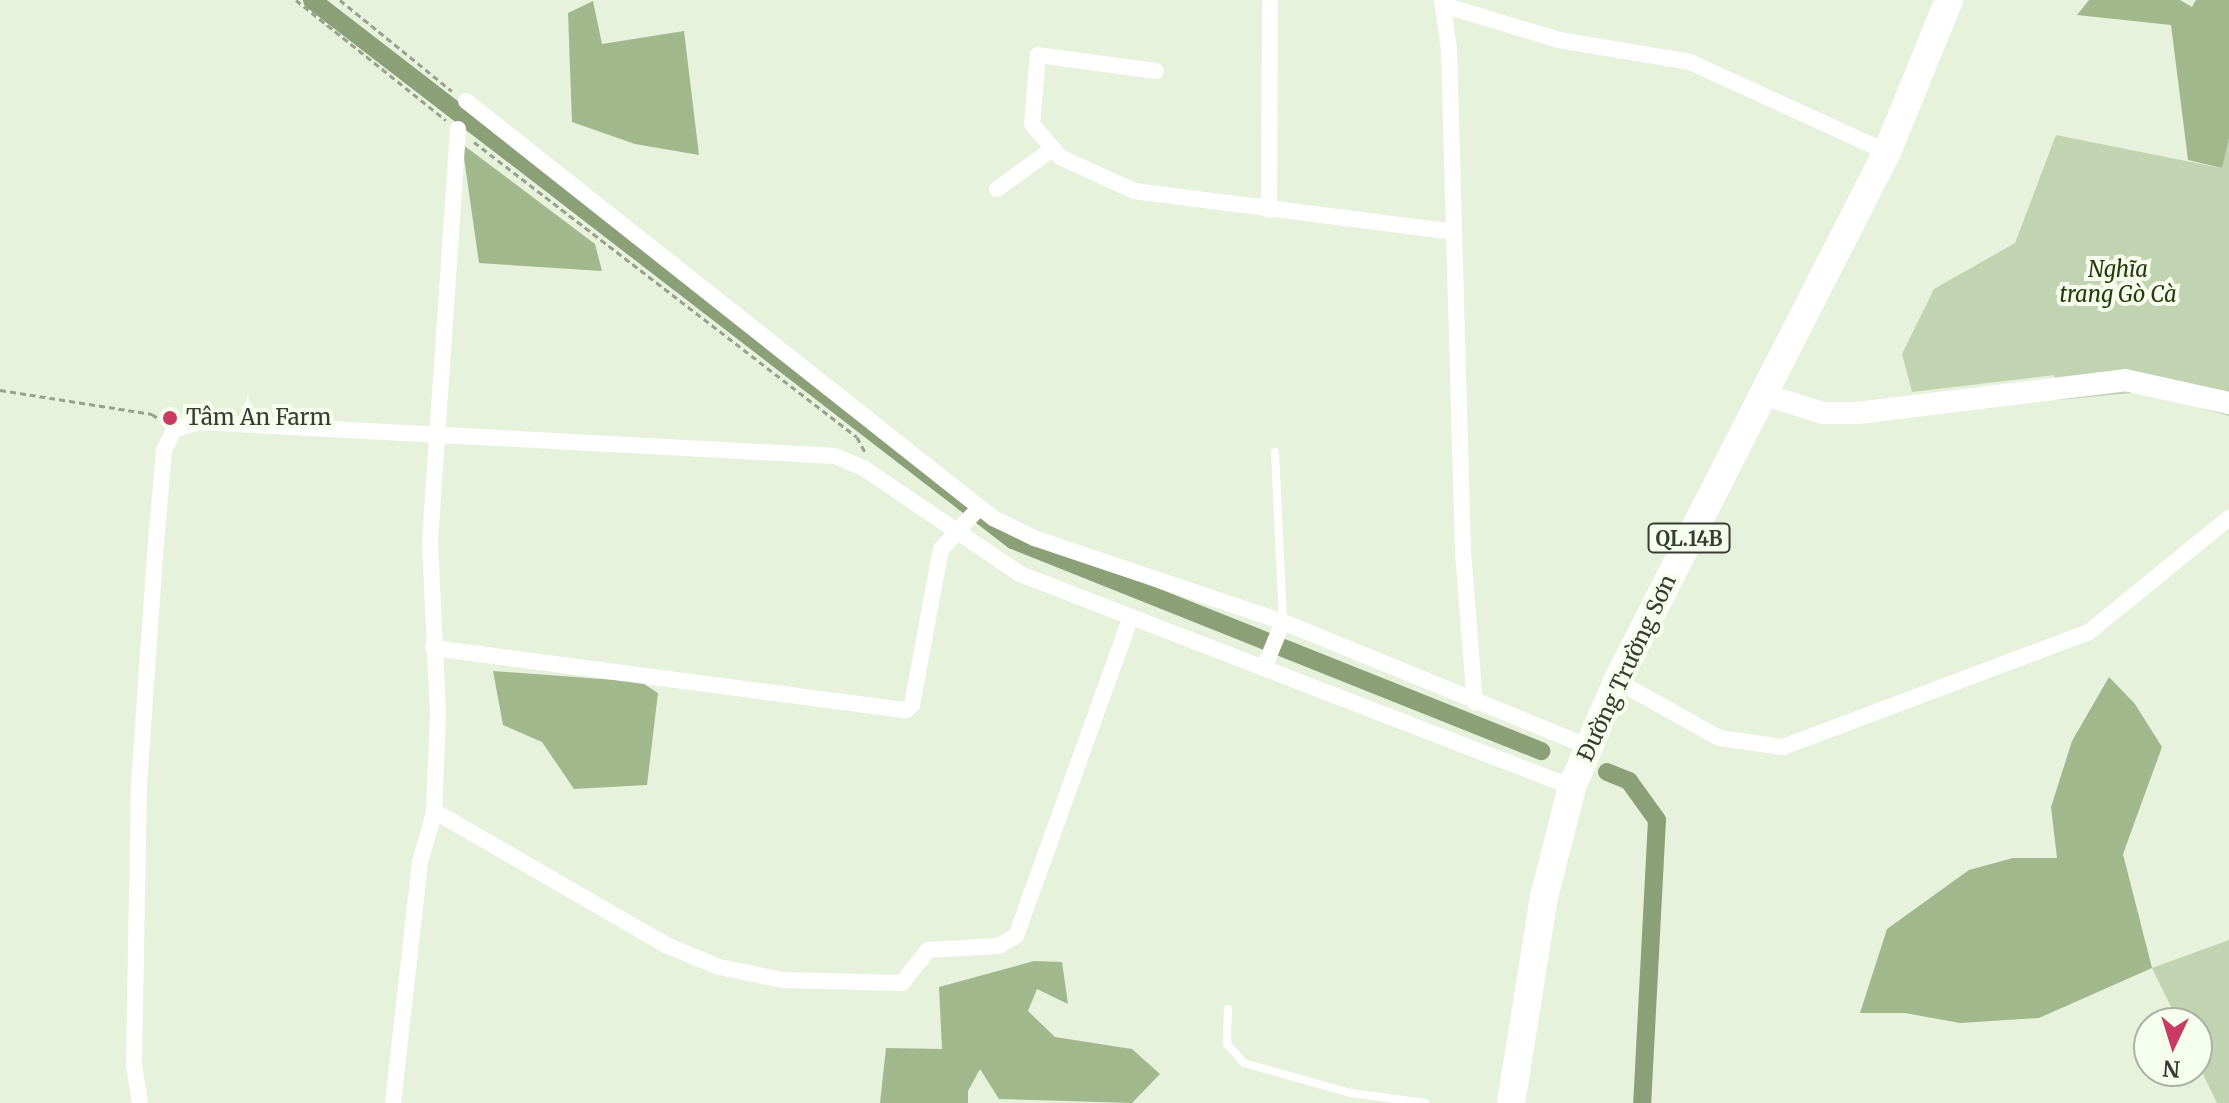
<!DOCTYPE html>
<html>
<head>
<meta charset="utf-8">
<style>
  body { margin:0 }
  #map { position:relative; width:2229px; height:1103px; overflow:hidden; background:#e7f2dd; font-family:Merriweather,serif }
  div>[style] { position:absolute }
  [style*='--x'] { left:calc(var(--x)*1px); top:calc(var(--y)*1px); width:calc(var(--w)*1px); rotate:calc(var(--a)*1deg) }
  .green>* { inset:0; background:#c1d3b0 }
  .forest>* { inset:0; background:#a1b78c }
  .canal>* { height:18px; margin:-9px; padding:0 9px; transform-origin:9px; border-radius:9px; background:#8ba077 }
  .path>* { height:3px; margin-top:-1.5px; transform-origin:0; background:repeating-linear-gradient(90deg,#98a090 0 6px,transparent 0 10px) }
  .lane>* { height:8px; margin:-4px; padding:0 4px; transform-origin:4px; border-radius:4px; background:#fff }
  .street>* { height:16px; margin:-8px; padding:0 8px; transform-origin:8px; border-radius:8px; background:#fff }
  .secondary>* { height:22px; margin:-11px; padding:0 11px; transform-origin:11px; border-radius:11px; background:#fff }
  .highway>* { height:28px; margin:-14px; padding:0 14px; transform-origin:14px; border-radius:14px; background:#fff }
  .dots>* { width:22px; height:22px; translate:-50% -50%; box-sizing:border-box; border:4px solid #f6ffed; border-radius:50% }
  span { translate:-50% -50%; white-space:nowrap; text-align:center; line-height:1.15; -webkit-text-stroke:8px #f6ffed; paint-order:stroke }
  .shield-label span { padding:2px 6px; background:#f6ffed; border:2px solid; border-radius:6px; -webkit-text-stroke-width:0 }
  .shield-label { font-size:20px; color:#373c33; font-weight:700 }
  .park-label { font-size:22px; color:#263a0b; font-style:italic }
  .poi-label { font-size:22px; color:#373c33 }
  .left { translate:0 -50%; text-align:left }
  .street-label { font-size:22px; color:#373c33 }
  .north { position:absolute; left:2133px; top:1007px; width:80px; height:80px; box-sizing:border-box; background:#f6ffed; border:2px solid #aab1a3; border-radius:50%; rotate:184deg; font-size:22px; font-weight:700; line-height:32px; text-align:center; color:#373c33 }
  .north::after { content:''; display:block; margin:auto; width:28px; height:36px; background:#c93b65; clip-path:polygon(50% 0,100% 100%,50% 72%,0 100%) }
</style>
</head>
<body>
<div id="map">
  <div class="green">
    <i style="clip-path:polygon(2056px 135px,2221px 168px,2229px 138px,2229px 416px,2143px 392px,2058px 400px,2054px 375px,1912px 392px,1902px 354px,1934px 289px,2015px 243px)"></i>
    <i style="clip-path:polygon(2229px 940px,2229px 1103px,2217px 1103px,2197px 1062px,2197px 1023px,2179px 1023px,2152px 968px)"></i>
  </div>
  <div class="forest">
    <i style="clip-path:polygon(2089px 0,2180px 0,2192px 7px,2196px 0,2229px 0,2229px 138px,2222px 168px,2188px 160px,2171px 25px,2077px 15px)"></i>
    <i style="clip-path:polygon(593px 1px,602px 44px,684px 31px,699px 155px,635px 144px,572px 122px,568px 13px)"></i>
    <i style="clip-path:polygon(462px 144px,595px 244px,602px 271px,479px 263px)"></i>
    <i style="clip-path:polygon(493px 671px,641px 682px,658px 693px,647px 785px,574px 789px,542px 742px,503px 725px)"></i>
    <i style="clip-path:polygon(2109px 677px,2135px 704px,2162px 747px,2123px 854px,2152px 968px,2039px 1018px,1960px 1023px,1905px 1013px,1860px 1013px,1887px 929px,1969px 870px,2013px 858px,2057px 858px,2051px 807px,2072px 741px)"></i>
    <i style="clip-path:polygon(1034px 961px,1062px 962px,1068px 1004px,1037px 989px,1028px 1011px,1055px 1037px,1132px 1049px,1160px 1074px,1132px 1103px,999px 1099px,980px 1069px,968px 1091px,968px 1103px,880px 1103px,886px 1048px,942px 1049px,939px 987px)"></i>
  </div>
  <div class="canal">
    <i style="--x:312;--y:0;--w:885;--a:37.61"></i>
    <i style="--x:1013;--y:540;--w:569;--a:21.78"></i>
    <i style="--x:1607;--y:772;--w:24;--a:22"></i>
    <i style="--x:1629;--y:781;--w:48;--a:54.3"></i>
    <i style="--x:1657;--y:820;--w:283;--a:93"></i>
  </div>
  <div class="path">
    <i style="--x:296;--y:0;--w:192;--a:38.7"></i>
    <i style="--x:340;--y:0;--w:144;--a:39.1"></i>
    <i style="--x:474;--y:142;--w:483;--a:37.6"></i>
    <i style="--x:857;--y:437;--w:17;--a:62"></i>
    <i style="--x:0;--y:390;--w:154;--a:9"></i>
    <i style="--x:152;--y:414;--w:10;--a:37"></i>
  </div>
  <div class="lane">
    <i style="--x:1275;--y:452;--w:170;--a:87.3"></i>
    <i style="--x:1228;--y:1009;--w:35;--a:92"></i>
    <i style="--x:1227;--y:1044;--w:25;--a:48"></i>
    <i style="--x:1244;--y:1063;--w:111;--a:15.7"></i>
    <i style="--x:1351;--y:1093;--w:75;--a:7.7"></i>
  </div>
  <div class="street">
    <i style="--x:1442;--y:0;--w:50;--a:82"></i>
    <i style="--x:1449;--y:50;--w:502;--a:88.4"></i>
    <i style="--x:1463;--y:552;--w:151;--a:85.5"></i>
    <i style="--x:1443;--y:5;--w:121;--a:16.8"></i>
    <i style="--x:1559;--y:40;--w:133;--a:9.5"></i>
    <i style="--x:1690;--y:62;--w:217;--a:24.6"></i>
    <i style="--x:1156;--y:71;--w:119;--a:-172.3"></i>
    <i style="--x:1038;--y:55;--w:69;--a:95"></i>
    <i style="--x:1032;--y:124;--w:43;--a:49.7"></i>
    <i style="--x:1060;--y:157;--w:81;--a:24.7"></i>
    <i style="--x:1134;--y:191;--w:321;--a:7.3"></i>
    <i style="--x:466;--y:101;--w:672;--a:38.35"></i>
    <i style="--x:993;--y:518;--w:46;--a:26"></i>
    <i style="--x:1034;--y:538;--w:263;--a:18.6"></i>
    <i style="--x:1283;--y:622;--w:331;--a:22.2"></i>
    <i style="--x:997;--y:189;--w:67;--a:-35.8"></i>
    <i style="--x:1269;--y:210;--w:210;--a:-89.7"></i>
    <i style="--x:433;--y:648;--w:477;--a:7.5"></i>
    <i style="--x:906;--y:710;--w:8;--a:-40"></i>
    <i style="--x:912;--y:705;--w:159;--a:-79.5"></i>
    <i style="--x:941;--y:549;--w:56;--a:-47.2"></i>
    <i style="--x:1264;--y:668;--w:50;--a:-67.6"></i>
    <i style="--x:1617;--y:681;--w:117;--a:29.2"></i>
    <i style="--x:1719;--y:738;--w:65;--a:8"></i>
    <i style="--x:1783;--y:747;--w:327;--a:-20.6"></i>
    <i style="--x:2089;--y:632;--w:181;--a:-39.2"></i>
    <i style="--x:434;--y:811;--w:268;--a:30"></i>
    <i style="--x:666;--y:945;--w:57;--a:22.5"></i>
    <i style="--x:719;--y:967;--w:65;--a:11.5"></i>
    <i style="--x:783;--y:980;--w:119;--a:1.4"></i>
    <i style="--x:902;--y:983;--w:42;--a:-51.8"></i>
    <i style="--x:928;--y:950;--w:70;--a:-3.3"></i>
    <i style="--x:998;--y:946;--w:21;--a:-29"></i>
    <i style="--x:1016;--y:936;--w:339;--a:-70.2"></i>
    <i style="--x:140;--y:1103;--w:38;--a:-99"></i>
    <i style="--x:134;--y:1065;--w:281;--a:-89"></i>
    <i style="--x:139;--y:784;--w:230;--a:-86"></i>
    <i style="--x:155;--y:555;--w:105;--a:-85.1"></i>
    <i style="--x:164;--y:450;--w:22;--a:-63"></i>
    <i style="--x:174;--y:430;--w:26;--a:-18"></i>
    <i style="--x:199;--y:422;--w:637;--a:3.06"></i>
    <i style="--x:835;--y:456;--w:33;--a:23"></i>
    <i style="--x:865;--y:469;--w:187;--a:34.1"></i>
    <i style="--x:1020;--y:574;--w:592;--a:21.1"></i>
    <i style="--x:393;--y:1103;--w:243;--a:-83.6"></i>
    <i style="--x:420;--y:862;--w:51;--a:-74.1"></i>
    <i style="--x:434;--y:813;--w:100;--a:-87.7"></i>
    <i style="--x:438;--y:713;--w:172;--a:-92.7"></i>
    <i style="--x:430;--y:541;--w:413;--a:-86.1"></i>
  </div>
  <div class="secondary">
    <i style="--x:1762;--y:394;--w:64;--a:17.3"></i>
    <i style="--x:1823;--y:413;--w:35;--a:0"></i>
    <i style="--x:1858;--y:413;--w:269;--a:-7"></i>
    <i style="--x:2125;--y:380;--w:107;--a:12.5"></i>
  </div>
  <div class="highway">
    <i style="--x:1511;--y:1103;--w:209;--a:-80.9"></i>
    <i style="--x:1544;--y:897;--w:114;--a:-75.7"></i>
    <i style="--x:1572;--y:787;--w:115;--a:-67"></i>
    <i style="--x:1617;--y:681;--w:594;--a:-62.96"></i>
    <i style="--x:1887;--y:152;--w:164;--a:-67.8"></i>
  </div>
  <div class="dots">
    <i style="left:170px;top:418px;background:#c93b65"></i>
  </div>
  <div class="shield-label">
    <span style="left:1689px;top:538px">QL.14B</span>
  </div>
  <div class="park-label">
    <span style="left:2118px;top:282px">Nghĩa<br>trang Gò Cà</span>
  </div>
  <div class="poi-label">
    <span class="left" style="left:186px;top:418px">Tâm An Farm</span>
  </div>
  <div class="street-label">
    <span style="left:1627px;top:668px;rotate:-65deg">Đường Trường Sơn</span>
  </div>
  <div class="north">N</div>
</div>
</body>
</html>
